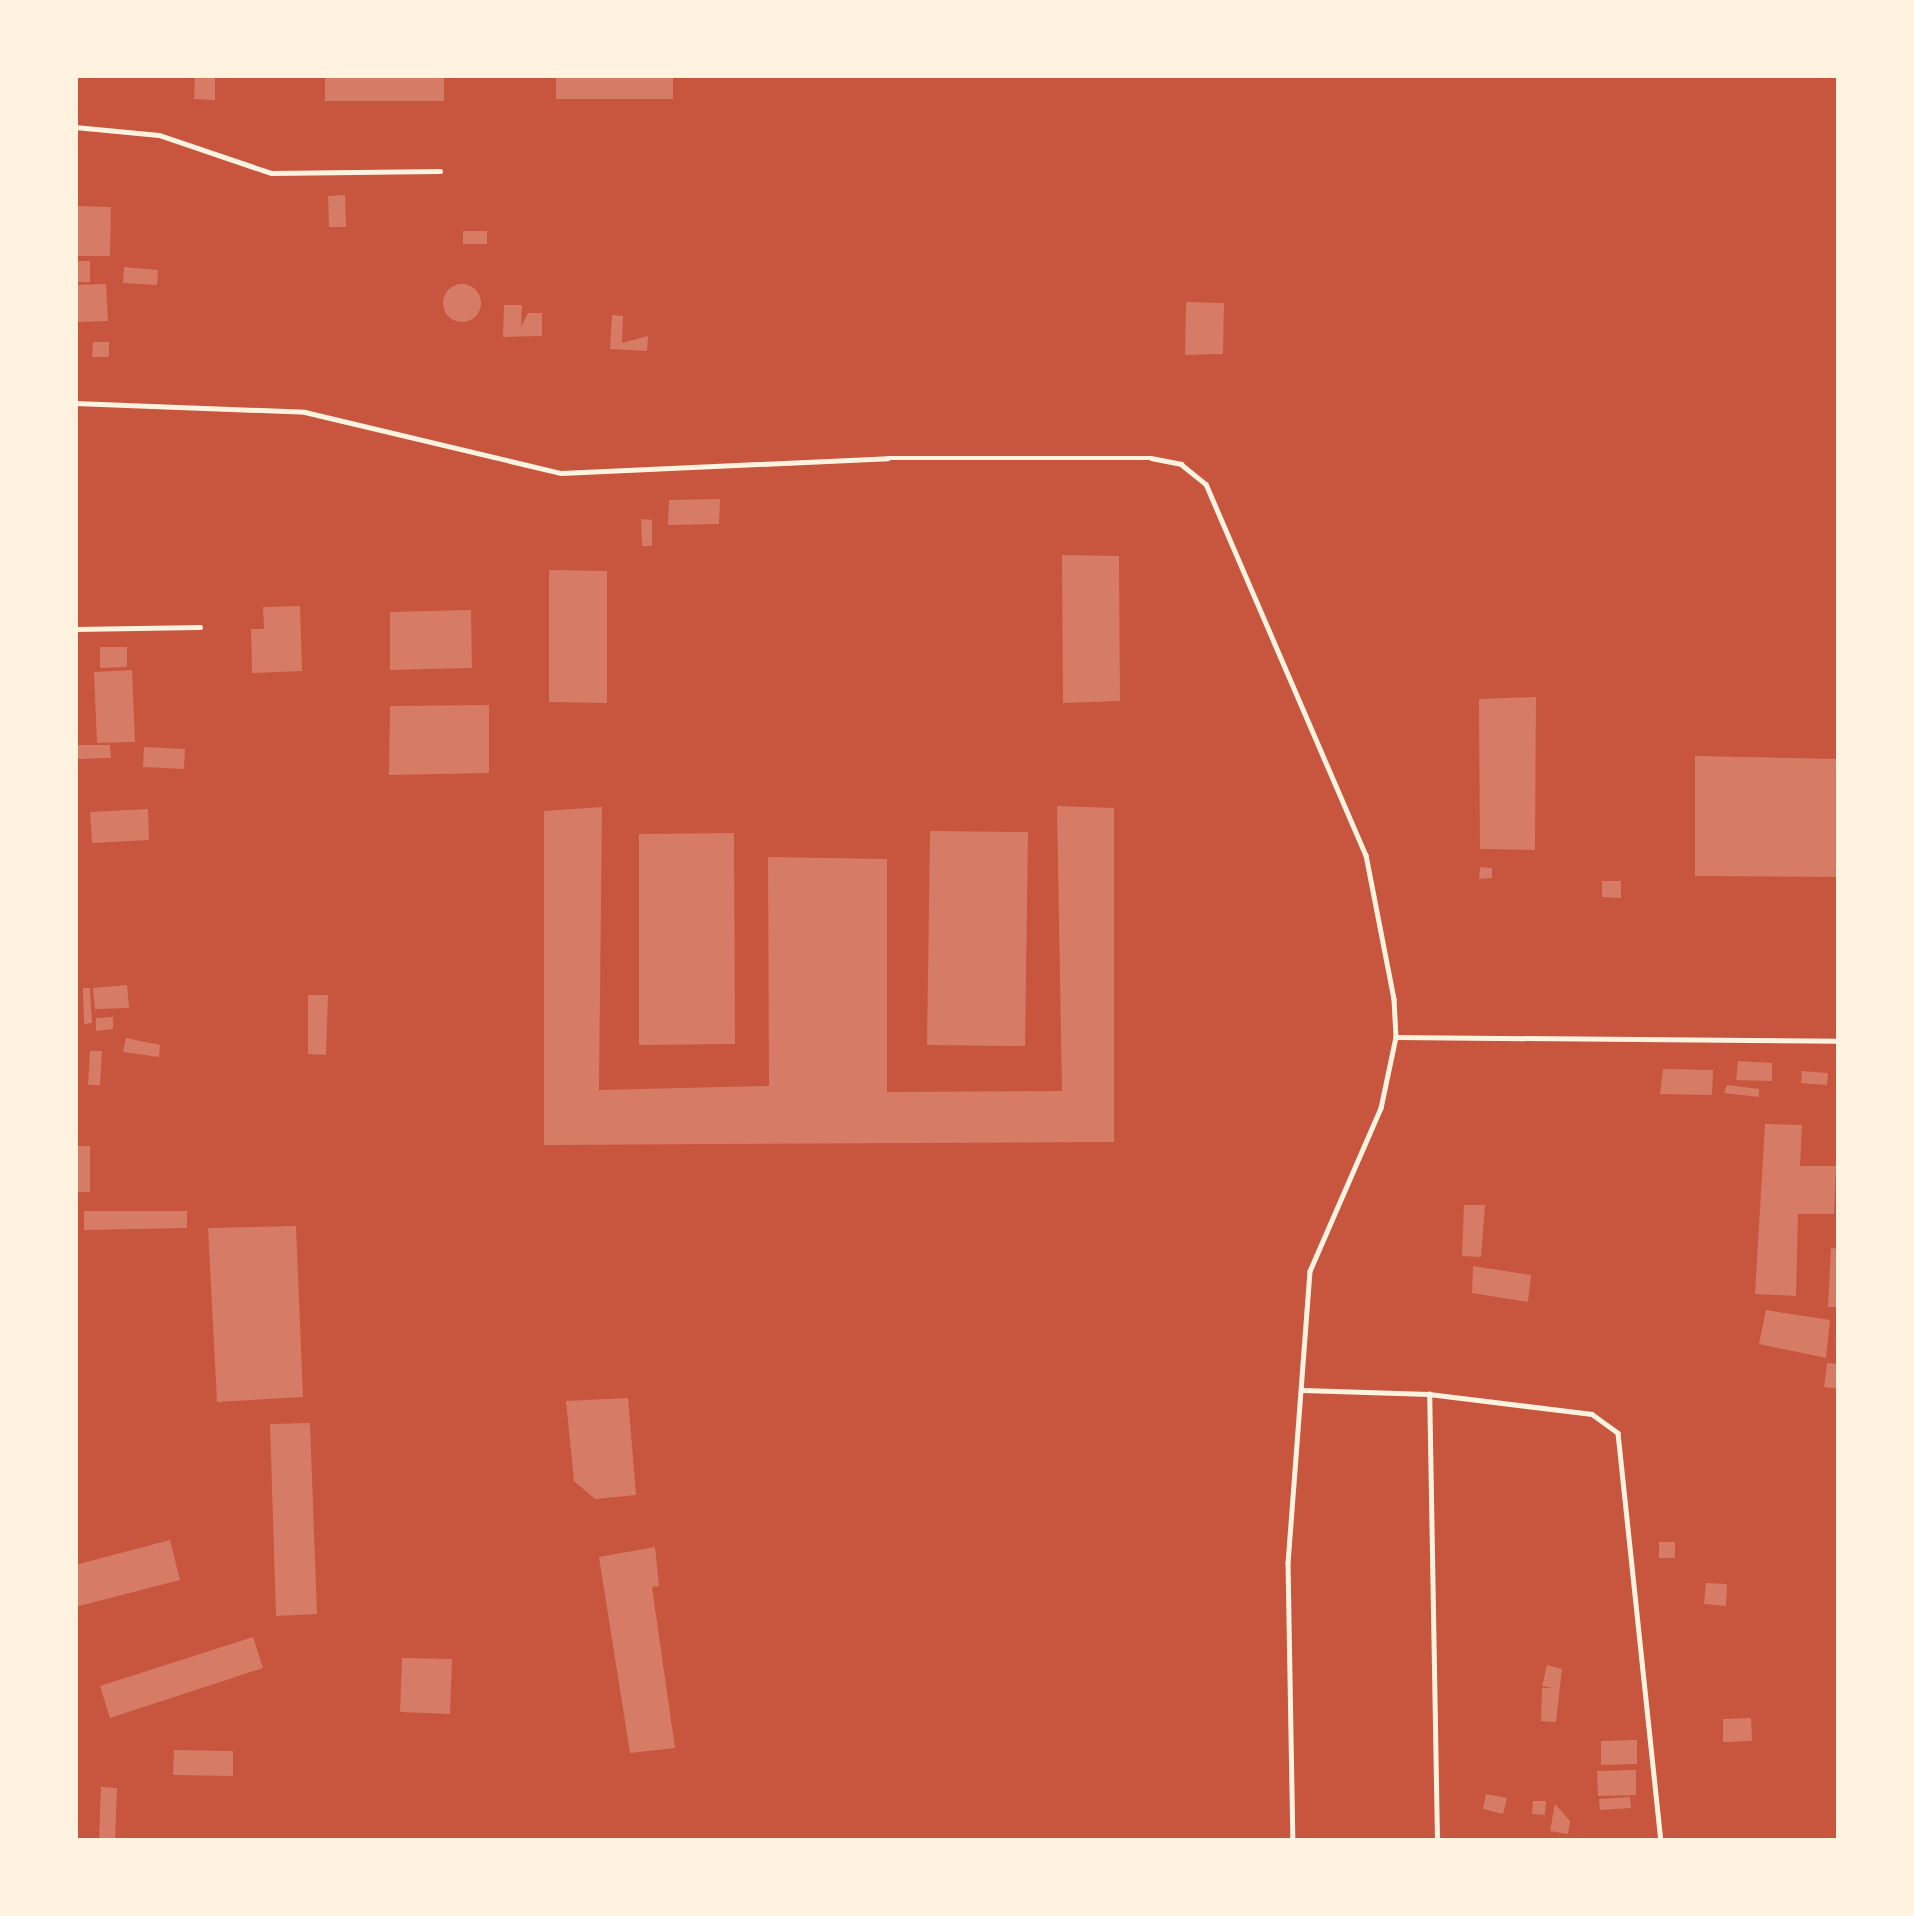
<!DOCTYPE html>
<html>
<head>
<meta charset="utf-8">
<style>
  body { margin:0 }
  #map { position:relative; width:1914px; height:1916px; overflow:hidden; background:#c8553d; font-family:"Work Sans",sans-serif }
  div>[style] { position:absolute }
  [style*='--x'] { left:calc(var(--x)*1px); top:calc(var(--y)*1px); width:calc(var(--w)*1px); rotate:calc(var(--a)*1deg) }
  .building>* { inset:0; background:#d67c66 }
  .round { border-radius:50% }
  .service>* { height:4.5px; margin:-2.25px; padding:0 2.25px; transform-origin:2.25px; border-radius:2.25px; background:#fff3e0 }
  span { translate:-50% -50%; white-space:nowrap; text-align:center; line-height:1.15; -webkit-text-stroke:12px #fff3e0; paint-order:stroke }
  .frame { position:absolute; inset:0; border:78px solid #fff3e0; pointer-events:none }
</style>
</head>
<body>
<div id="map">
  <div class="building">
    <i style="clip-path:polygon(195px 75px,215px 75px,215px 100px,194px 99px)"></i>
    <i style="clip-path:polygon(325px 75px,444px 75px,444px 101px,325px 101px)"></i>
    <i style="clip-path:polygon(556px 75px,673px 75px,673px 99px,556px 99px)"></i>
    <i style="clip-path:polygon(345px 195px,346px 227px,329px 227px,328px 196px)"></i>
    <i style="clip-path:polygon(75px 206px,111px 207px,110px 256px,75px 256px)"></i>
    <i style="clip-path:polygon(463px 231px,487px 231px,487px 244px,463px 244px)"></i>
    <i style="clip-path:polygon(75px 261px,90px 261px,90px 282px,75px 282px)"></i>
    <i style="clip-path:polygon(124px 267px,158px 270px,157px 285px,123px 283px)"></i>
    <i style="clip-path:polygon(106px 284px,108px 321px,75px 322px,75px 285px)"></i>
    <i class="round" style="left:443px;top:284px;width:38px;height:38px"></i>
    <i style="clip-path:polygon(1186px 302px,1224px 303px,1223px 354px,1185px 355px)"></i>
    <i style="clip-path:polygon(504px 305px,522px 305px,521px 327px,528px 313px,542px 313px,542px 336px,503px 337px)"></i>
    <i style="clip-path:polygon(612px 315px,623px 316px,622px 343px,648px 336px,647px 351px,610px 349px)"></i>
    <i style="clip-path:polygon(93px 342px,109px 342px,109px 357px,92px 357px)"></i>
    <i style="clip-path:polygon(720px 499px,719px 524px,668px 525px,669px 500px)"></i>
    <i style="clip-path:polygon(641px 519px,652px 520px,652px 546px,642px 546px)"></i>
    <i style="clip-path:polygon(1062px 555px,1119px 556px,1120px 701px,1063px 703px)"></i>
    <i style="clip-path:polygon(549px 570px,607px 571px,607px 703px,549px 702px)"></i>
    <i style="clip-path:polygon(300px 606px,302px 671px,252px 673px,251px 629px,264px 629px,263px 607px)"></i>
    <i style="clip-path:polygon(471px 610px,472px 668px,390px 670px,390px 612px)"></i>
    <i style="clip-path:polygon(100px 647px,127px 647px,127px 667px,100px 668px)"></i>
    <i style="clip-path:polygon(132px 670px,135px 742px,97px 743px,94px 672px)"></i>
    <i style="clip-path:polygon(1536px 697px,1535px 850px,1480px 849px,1479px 699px)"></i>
    <i style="clip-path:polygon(489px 705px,489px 773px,389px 775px,390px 706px)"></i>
    <i style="clip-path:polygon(75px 745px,110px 745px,111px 758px,75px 759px)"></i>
    <i style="clip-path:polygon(144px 747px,185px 749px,184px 769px,143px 767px)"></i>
    <i style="clip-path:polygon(1695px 756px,1839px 759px,1839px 877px,1695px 876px)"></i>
    <i style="clip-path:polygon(1057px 806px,1114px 808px,1114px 1142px,544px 1145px,544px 811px,602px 807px,599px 1090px,769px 1086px,768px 857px,887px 859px,887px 1092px,1062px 1091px)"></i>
    <i style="clip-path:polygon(148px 809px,149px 840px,92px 843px,90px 812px)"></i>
    <i style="clip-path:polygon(930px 831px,1028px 832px,1025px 1046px,927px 1045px)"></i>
    <i style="clip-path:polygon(734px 833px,735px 1044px,639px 1045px,639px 834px)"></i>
    <i style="clip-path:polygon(1480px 867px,1492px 868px,1492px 878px,1479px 879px)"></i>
    <i style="clip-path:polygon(1602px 881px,1621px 881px,1621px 898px,1602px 897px)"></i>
    <i style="clip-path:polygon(127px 985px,129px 1008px,95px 1009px,93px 988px)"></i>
    <i style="clip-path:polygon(83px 988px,90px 988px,92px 1023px,84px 1024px)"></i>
    <i style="clip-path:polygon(308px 995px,328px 995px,326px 1055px,308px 1054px)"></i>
    <i style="clip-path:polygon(113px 1017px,113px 1029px,96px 1031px,96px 1018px)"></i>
    <i style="clip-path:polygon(126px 1038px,160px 1045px,159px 1057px,123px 1052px)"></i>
    <i style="clip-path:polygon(90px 1051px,102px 1051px,100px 1085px,88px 1085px)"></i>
    <i style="clip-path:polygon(1738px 1061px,1772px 1063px,1772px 1081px,1736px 1080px)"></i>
    <i style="clip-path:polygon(1663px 1069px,1713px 1070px,1712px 1095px,1660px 1094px)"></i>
    <i style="clip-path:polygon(1802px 1071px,1828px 1073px,1827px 1085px,1801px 1083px)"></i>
    <i style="clip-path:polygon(1727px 1085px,1759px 1089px,1759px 1097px,1724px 1093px)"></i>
    <i style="clip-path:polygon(1765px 1124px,1802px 1125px,1800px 1166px,1836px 1166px,1834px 1214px,1798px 1214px,1796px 1296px,1755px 1294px)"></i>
    <i style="clip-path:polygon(75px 1146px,90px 1146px,90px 1192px,75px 1192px)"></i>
    <i style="clip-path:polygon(1464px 1205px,1485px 1205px,1481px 1257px,1462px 1256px)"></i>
    <i style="clip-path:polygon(84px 1211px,187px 1211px,187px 1228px,84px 1230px)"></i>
    <i style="clip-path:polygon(296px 1226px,303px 1397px,217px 1402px,208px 1228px)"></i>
    <i style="clip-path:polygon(1831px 1248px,1839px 1249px,1839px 1307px,1828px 1307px)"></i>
    <i style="clip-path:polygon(1473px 1266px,1531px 1275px,1528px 1302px,1472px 1293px)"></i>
    <i style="clip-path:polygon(1766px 1310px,1830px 1320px,1826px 1358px,1759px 1344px)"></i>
    <i style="clip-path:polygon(1827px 1363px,1839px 1364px,1839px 1389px,1824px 1387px)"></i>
    <i style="clip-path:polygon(628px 1398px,636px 1495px,595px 1499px,574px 1481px,566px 1401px)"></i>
    <i style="clip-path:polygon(310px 1423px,317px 1614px,276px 1616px,270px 1424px)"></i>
    <i style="clip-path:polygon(170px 1540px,180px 1580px,75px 1607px,75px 1565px)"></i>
    <i style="clip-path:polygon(1659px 1542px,1675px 1542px,1675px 1558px,1659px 1558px)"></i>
    <i style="clip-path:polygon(655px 1547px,659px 1586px,652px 1587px,675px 1748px,630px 1753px,599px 1557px)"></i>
    <i style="clip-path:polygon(1706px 1583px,1727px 1584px,1726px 1606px,1704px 1604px)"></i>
    <i style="clip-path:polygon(253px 1637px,263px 1668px,110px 1718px,100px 1686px)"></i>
    <i style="clip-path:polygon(402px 1658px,452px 1659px,450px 1714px,400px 1712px)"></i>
    <i style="clip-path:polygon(1547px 1665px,1562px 1669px,1556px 1722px,1541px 1721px,1542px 1688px,1553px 1688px,1542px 1686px)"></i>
    <i style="clip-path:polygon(1751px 1718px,1752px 1741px,1723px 1742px,1723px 1719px)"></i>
    <i style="clip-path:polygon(1637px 1740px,1637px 1764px,1601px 1765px,1601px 1741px)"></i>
    <i style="clip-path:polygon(174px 1750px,233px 1751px,233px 1776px,173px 1775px)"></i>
    <i style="clip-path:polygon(1636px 1770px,1636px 1795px,1598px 1796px,1597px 1771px)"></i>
    <i style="clip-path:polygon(101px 1787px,117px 1788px,115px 1841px,99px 1841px)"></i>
    <i style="clip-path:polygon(1486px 1794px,1507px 1798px,1503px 1814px,1483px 1809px)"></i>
    <i style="clip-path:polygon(1630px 1797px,1631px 1808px,1600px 1810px,1599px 1799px)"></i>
    <i style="clip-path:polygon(1533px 1801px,1546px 1801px,1545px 1815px,1532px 1814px)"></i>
    <i style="clip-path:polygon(1555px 1804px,1570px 1821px,1568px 1834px,1550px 1831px)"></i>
  </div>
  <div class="service">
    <i style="--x:75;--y:127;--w:84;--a:5.4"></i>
    <i style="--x:159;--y:135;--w:118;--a:18.7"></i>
    <i style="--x:271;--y:173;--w:169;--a:-0.7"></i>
    <i style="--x:75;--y:403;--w:230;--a:2.2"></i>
    <i style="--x:305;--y:412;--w:263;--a:13.4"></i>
    <i style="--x:561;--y:473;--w:327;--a:-2.6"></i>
    <i style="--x:888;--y:458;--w:263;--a:0"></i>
    <i style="--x:1151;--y:458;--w:31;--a:11"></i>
    <i style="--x:1181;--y:464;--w:32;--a:39"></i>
    <i style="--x:1206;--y:484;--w:404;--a:66.7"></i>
    <i style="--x:1366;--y:855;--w:147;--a:79"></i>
    <i style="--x:1394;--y:999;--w:38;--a:87"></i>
    <i style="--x:1396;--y:1037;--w:73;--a:101.9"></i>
    <i style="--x:1381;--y:1108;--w:178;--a:113.5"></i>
    <i style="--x:1310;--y:1271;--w:292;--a:94.3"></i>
    <i style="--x:1288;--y:1562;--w:279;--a:89"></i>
    <i style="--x:75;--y:629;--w:125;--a:-0.9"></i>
    <i style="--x:1396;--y:1037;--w:443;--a:0.5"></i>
    <i style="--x:1303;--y:1390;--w:126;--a:1.8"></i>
    <i style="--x:1437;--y:1841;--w:447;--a:-91"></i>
    <i style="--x:1429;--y:1394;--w:164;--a:7"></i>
    <i style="--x:1592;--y:1414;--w:32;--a:36"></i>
    <i style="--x:1618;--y:1433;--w:410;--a:84"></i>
  </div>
  <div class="frame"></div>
</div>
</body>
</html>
